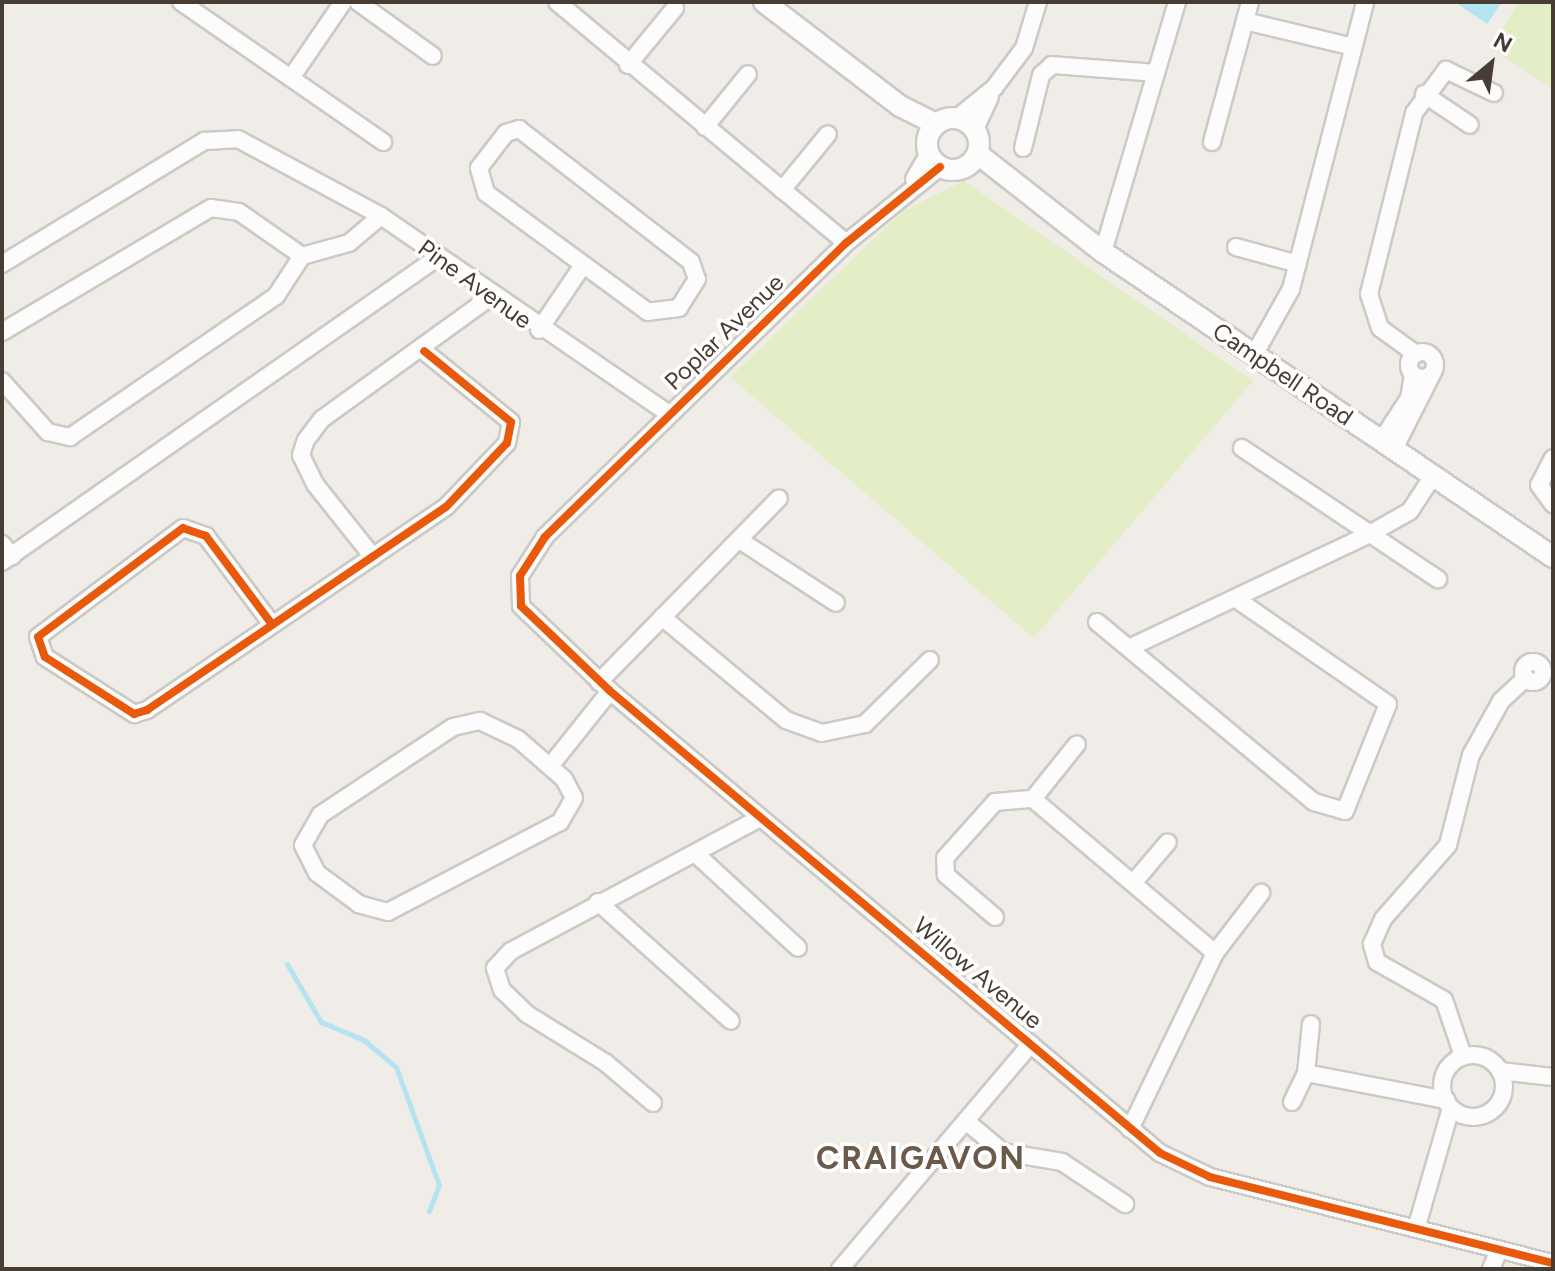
<!DOCTYPE html>
<html>
<head>
<meta charset="utf-8">
<style>
  body { margin:0 }
  #map { position:relative; width:1555px; height:1271px; overflow:hidden; background:#f0ede8; font-family:Figtree,sans-serif }
  div>[style] { position:absolute }
  [style*='--x'] { left:calc(var(--x)*1px); top:calc(var(--y)*1px); width:calc(var(--w)*1px); rotate:calc(var(--a)*1deg) }
  .green>* { inset:0; background:#e3edc6 }
  .water>* { inset:0; background:#b4e4f2 }
  .stream>* { height:5px; margin:-2.5px; padding:0 2.5px; transform-origin:2.5px; border-radius:2.5px; background:#b4e4f2 }
  .roads { filter:drop-shadow(2px 0 #cdc9c4) drop-shadow(-2px 0 #cdc9c4) drop-shadow(0 2px #cdc9c4) drop-shadow(0 -2px #cdc9c4) }
  .minor>* { height:16px; margin:-8px; padding:0 8px; transform-origin:8px; border-radius:8px; background:#fdfcfc }
  .minor>.ring { margin:-8px; padding:0; box-sizing:content-box; background:none; border:16px solid #fdfcfc; border-radius:50% }
  .tertiary>* { height:20px; margin:-10px; padding:0 10px; transform-origin:10px; border-radius:10px; background:#fdfcfc }
  .tertiary>.ring { margin:-10px; padding:0; box-sizing:content-box; background:none; border:20px solid #fdfcfc; border-radius:50% }
  .cycleway>* { height:8px; margin:-4px; padding:0 4px; transform-origin:4px; border-radius:4px; background:#e8590c }
  span { translate:-50% -50%; white-space:nowrap; text-align:center; line-height:1.15; -webkit-text-stroke:7px #fff; paint-order:stroke }
  .street-label { font-size:24px; color:#473d34 }
  .district-label { font-size:32px; color:#6b594a; font-weight:700; letter-spacing:2px }
  .frame { position:absolute; inset:0; border:4px solid #473d34; pointer-events:none }
  .north { position:absolute; left:1451px; top:24px; width:80px; height:80px; -webkit-text-stroke:6px #fff; paint-order:stroke; rotate:29deg; font-size:22px; font-weight:700; line-height:32px; text-align:center; color:#473d34 }
  .north::after { content:''; display:block; margin:auto; width:28px; height:36px; background:#473d34; clip-path:polygon(50% 0,100% 100%,50% 72%,0 100%) }
</style>
</head>
<body>
<div id="map">
  <div class="green">
    <i style="clip-path:polygon(1519px 2px,1553px 2px,1553px 89px,1490px 48px)"></i>
    <i style="clip-path:polygon(964px 181px,1253px 381px,1034px 638px,730px 377px,903px 211px)"></i>
  </div>
  <div class="water">
    <i style="clip-path:polygon(1455px 2px,1502px 2px,1487px 24px)"></i>
  </div>
  <div class="stream">
    <i style="--x:287;--y:964;--w:67;--a:59.6"></i>
    <i style="--x:321;--y:1022;--w:47;--a:22.7"></i>
    <i style="--x:364;--y:1040;--w:42;--a:40.2"></i>
    <i style="--x:396;--y:1067;--w:126;--a:70"></i>
    <i style="--x:439;--y:1185;--w:28;--a:111"></i>
  </div>
  <div class="roads">
    <div class="minor">
      <i style="--x:181;--y:2;--w:246;--a:34.7"></i>
      <i style="--x:358;--y:2;--w:92;--a:35.8"></i>
      <i style="--x:557;--y:2;--w:376;--a:39.8"></i>
      <i style="--x:1245;--y:21;--w:111;--a:13.5"></i>
      <i style="--x:628;--y:65;--w:74;--a:-50.5"></i>
      <i style="--x:291;--y:78;--w:92;--a:-55.6"></i>
      <i style="--x:1424;--y:94;--w:55;--a:34"></i>
      <i style="--x:957;--y:118;--w:48;--a:-39"></i>
      <i style="--x:994;--y:88;--w:50;--a:-53.1"></i>
      <i style="--x:1024;--y:48;--w:48;--a:-73.1"></i>
      <i style="--x:705;--y:127;--w:68;--a:-50.9"></i>
      <i style="--x:519;--y:129;--w:217;--a:37.7"></i>
      <i style="--x:691;--y:262;--w:18;--a:71"></i>
      <i style="--x:697;--y:279;--w:34;--a:122"></i>
      <i style="--x:679;--y:308;--w:31;--a:173"></i>
      <i style="--x:648;--y:312;--w:201;--a:-143.7"></i>
      <i style="--x:486;--y:193;--w:26;--a:-106"></i>
      <i style="--x:479;--y:168;--w:44;--a:-52.4"></i>
      <i style="--x:506;--y:133;--w:14;--a:-17"></i>
      <i style="--x:975;--y:129;--w:35;--a:-65"></i>
      <i style="--x:1212;--y:142;--w:145;--a:-74.8"></i>
      <i style="--x:1023;--y:148;--w:75;--a:-76.1"></i>
      <i style="--x:1041;--y:75;--w:15;--a:-42"></i>
      <i style="--x:1052;--y:65;--w:104;--a:4.4"></i>
      <i style="--x:940;--y:167;--w:121;--a:141"></i>
      <i style="--x:846;--y:243;--w:421;--a:135.7"></i>
      <i style="--x:545;--y:537;--w:46;--a:122.7"></i>
      <i style="--x:520;--y:576;--w:30;--a:88"></i>
      <i style="--x:521;--y:606;--w:123;--a:43.7"></i>
      <i style="--x:610;--y:691;--w:718;--a:40.03"></i>
      <i style="--x:1160;--y:1153;--w:55;--a:25.6"></i>
      <i style="--x:1210;--y:1177;--w:354;--a:14.1"></i>
      <i style="--x:914;--y:179;--w:30;--a:-60"></i>
      <i style="--x:782;--y:190;--w:72;--a:-50.6"></i>
      <i style="--x:1236;--y:247;--w:64;--a:15.3"></i>
      <i style="--x:1103;--y:252;--w:261;--a:-73.5"></i>
      <i style="--x:2;--y:264;--w:237;--a:-31.3"></i>
      <i style="--x:204;--y:141;--w:34;--a:-3"></i>
      <i style="--x:238;--y:139;--w:162;--a:28.3"></i>
      <i style="--x:381;--y:216;--w:348;--a:34.5"></i>
      <i style="--x:539;--y:330;--w:78;--a:-55.9"></i>
      <i style="--x:2;--y:332;--w:243;--a:-30.7"></i>
      <i style="--x:211;--y:208;--w:28;--a:8"></i>
      <i style="--x:239;--y:212;--w:77;--a:34.9"></i>
      <i style="--x:302;--y:256;--w:49;--a:-15.5"></i>
      <i style="--x:349;--y:243;--w:42;--a:-40.2"></i>
      <i class="ring" style="left:1409px;top:352px;width:10px;height:10px"></i>
      <i style="--x:1416;--y:354;--w:44;--a:-144.2"></i>
      <i style="--x:1380;--y:328;--w:36;--a:-108"></i>
      <i style="--x:1369;--y:294;--w:187;--a:-76"></i>
      <i style="--x:1414;--y:113;--w:54;--a:-53.3"></i>
      <i style="--x:1446;--y:70;--w:53;--a:25.6"></i>
      <i style="--x:1254;--y:355;--w:76;--a:-60.7"></i>
      <i style="--x:1291;--y:289;--w:296;--a:-75.5"></i>
      <i style="--x:2;--y:381;--w:69;--a:48"></i>
      <i style="--x:48;--y:432;--w:23;--a:13"></i>
      <i style="--x:70;--y:437;--w:250;--a:-34.4"></i>
      <i style="--x:276;--y:296;--w:48;--a:-57"></i>
      <i style="--x:1381;--y:441;--w:51;--a:-56.9"></i>
      <i style="--x:1409;--y:398;--w:23;--a:-80"></i>
      <i style="--x:1242;--y:448;--w:236;--a:33.8"></i>
      <i style="--x:1394;--y:449;--w:84;--a:-63.1"></i>
      <i style="--x:1553;--y:458;--w:30;--a:117"></i>
      <i style="--x:1539;--y:485;--w:24;--a:54"></i>
      <i style="--x:741;--y:541;--w:113;--a:33.1"></i>
      <i style="--x:2;--y:544;--w:16;--a:50"></i>
      <i style="--x:373;--y:557;--w:93;--a:-128.5"></i>
      <i style="--x:315;--y:484;--w:32;--a:-116"></i>
      <i style="--x:301;--y:455;--w:16;--a:-72"></i>
      <i style="--x:306;--y:440;--w:26;--a:-53"></i>
      <i style="--x:322;--y:419;--w:210;--a:-35.9"></i>
      <i style="--x:2;--y:562;--w:532;--a:-34.97"></i>
      <i style="--x:662;--y:617;--w:161;--a:39.7"></i>
      <i style="--x:786;--y:720;--w:38;--a:20"></i>
      <i style="--x:822;--y:733;--w:44;--a:-11.8"></i>
      <i style="--x:865;--y:724;--w:91;--a:-44.6"></i>
      <i style="--x:1097;--y:622;--w:282;--a:39.7"></i>
      <i style="--x:1314;--y:802;--w:32;--a:16"></i>
      <i style="--x:1345;--y:811;--w:115;--a:-68.1"></i>
      <i style="--x:1388;--y:704;--w:183;--a:-145.3"></i>
      <i style="--x:271;--y:623;--w:109;--a:-126.8"></i>
      <i style="--x:206;--y:536;--w:24;--a:-161"></i>
      <i style="--x:183;--y:528;--w:181;--a:143.1"></i>
      <i style="--x:38;--y:637;--w:21;--a:71"></i>
      <i style="--x:45;--y:657;--w:106;--a:32.6"></i>
      <i style="--x:134;--y:714;--w:14;--a:-17"></i>
      <i style="--x:147;--y:710;--w:361;--a:-34.2"></i>
      <i style="--x:446;--y:507;--w:88;--a:-46.4"></i>
      <i style="--x:507;--y:443;--w:21;--a:-79"></i>
      <i style="--x:511;--y:422;--w:112;--a:-140.8"></i>
      <i style="--x:1131;--y:647;--w:262;--a:-25.3"></i>
      <i style="--x:1368;--y:535;--w:48;--a:-29.7"></i>
      <i style="--x:1410;--y:511;--w:42;--a:-56.7"></i>
      <i class="ring" style="left:1523px;top:662px;width:4px;height:4px"></i>
      <i style="--x:599;--y:682;--w:257;--a:-45.6"></i>
      <i style="--x:480;--y:721;--w:42;--a:25.3"></i>
      <i style="--x:518;--y:739;--w:61;--a:41"></i>
      <i style="--x:564;--y:779;--w:21;--a:62"></i>
      <i style="--x:574;--y:798;--w:28;--a:120"></i>
      <i style="--x:560;--y:822;--w:194;--a:152.4"></i>
      <i style="--x:388;--y:912;--w:30;--a:-165"></i>
      <i style="--x:359;--y:904;--w:52;--a:-143.6"></i>
      <i style="--x:317;--y:873;--w:31;--a:-117"></i>
      <i style="--x:303;--y:845;--w:34;--a:-60"></i>
      <i style="--x:320;--y:815;--w:159;--a:-33.5"></i>
      <i style="--x:453;--y:727;--w:28;--a:-13"></i>
      <i style="--x:551;--y:765;--w:95;--a:-51.4"></i>
      <i style="--x:1033;--y:799;--w:70;--a:-51.3"></i>
      <i style="--x:697;--y:855;--w:137;--a:42.6"></i>
      <i style="--x:1134;--y:882;--w:52;--a:-49.6"></i>
      <i style="--x:598;--y:902;--w:178;--a:41.8"></i>
      <i style="--x:995;--y:917;--w:65;--a:-139.4"></i>
      <i style="--x:946;--y:875;--w:17;--a:-93"></i>
      <i style="--x:945;--y:858;--w:75;--a:-48.2"></i>
      <i style="--x:995;--y:802;--w:38;--a:-5"></i>
      <i style="--x:1033;--y:799;--w:238;--a:40.2"></i>
      <i class="ring" style="left:1442px;top:1055px;width:46px;height:46px"></i>
      <i style="--x:1463;--y:1056;--w:59;--a:-108.7"></i>
      <i style="--x:1444;--y:1000;--w:77;--a:-150.4"></i>
      <i style="--x:1377;--y:962;--w:19;--a:-106"></i>
      <i style="--x:1372;--y:944;--w:27;--a:-66"></i>
      <i style="--x:1383;--y:919;--w:98;--a:-48.7"></i>
      <i style="--x:1448;--y:845;--w:93;--a:-75.7"></i>
      <i style="--x:1471;--y:755;--w:62;--a:-60.9"></i>
      <i style="--x:1501;--y:701;--w:34;--a:-43"></i>
      <i style="--x:1500;--y:1071;--w:53;--a:6.5"></i>
      <i style="--x:1306;--y:1073;--w:143;--a:10.9"></i>
      <i style="--x:1292;--y:1102;--w:32;--a:-64"></i>
      <i style="--x:1306;--y:1073;--w:49;--a:-84.2"></i>
      <i style="--x:653;--y:1103;--w:62;--a:-139.6"></i>
      <i style="--x:606;--y:1063;--w:93;--a:-148.2"></i>
      <i style="--x:527;--y:1014;--w:35;--a:-136"></i>
      <i style="--x:502;--y:990;--w:23;--a:-108"></i>
      <i style="--x:495;--y:968;--w:23;--a:-47"></i>
      <i style="--x:511;--y:951;--w:282;--a:-28.1"></i>
      <i style="--x:967;--y:1122;--w:47;--a:39.8"></i>
      <i style="--x:1003;--y:1152;--w:60;--a:9.6"></i>
      <i style="--x:1062;--y:1162;--w:76;--a:33.7"></i>
      <i style="--x:1130;--y:1129;--w:195;--a:-64.2"></i>
      <i style="--x:1215;--y:953;--w:76;--a:-52.5"></i>
      <i style="--x:1416;--y:1229;--w:126;--a:-73.9"></i>
      <i style="--x:840;--y:1269;--w:295;--a:-49.7"></i>
      <i style="--x:1491;--y:1269;--w:21;--a:-67"></i>
    </div>
    <div class="tertiary">
      <i style="--x:764;--y:2;--w:171;--a:37.4"></i>
      <i style="--x:900;--y:106;--w:40;--a:26.6"></i>
      <i class="ring" style="left:927px;top:118px;width:32px;height:32px"></i>
      <i style="--x:978;--y:154;--w:159;--a:38.1"></i>
      <i style="--x:1103;--y:252;--w:544;--a:34.13"></i>
    </div>
  </div>
  <div class="cycleway">
    <i style="--x:940;--y:167;--w:121;--a:141"></i>
    <i style="--x:846;--y:243;--w:421;--a:135.7"></i>
    <i style="--x:545;--y:537;--w:46;--a:122.7"></i>
    <i style="--x:520;--y:576;--w:30;--a:88"></i>
    <i style="--x:521;--y:606;--w:123;--a:43.7"></i>
    <i style="--x:610;--y:691;--w:718;--a:40.03"></i>
    <i style="--x:1160;--y:1153;--w:55;--a:25.6"></i>
    <i style="--x:1210;--y:1177;--w:354;--a:14.1"></i>
    <i style="--x:271;--y:623;--w:109;--a:-126.8"></i>
    <i style="--x:206;--y:536;--w:24;--a:-161"></i>
    <i style="--x:183;--y:528;--w:181;--a:143.1"></i>
    <i style="--x:38;--y:637;--w:21;--a:71"></i>
    <i style="--x:45;--y:657;--w:106;--a:32.6"></i>
    <i style="--x:134;--y:714;--w:14;--a:-17"></i>
    <i style="--x:147;--y:710;--w:361;--a:-34.2"></i>
    <i style="--x:446;--y:507;--w:88;--a:-46.4"></i>
    <i style="--x:507;--y:443;--w:21;--a:-79"></i>
    <i style="--x:511;--y:422;--w:112;--a:-140.8"></i>
  </div>
  <div class="street-label">
    <span style="left:475px;top:284px;rotate:36deg">Pine Avenue</span>
    <span style="left:724px;top:332px;rotate:-44deg">Poplar Avenue</span>
    <span style="left:1283px;top:374px;rotate:34deg">Campbell Road</span>
    <span style="left:978px;top:973px;rotate:40deg">Willow Avenue</span>
  </div>
  <div class="district-label">
    <span style="left:921px;top:1158px">CRAIGAVON</span>
  </div>
  <div class="frame"></div>
  <div class="north">N</div>
</div>
</body>
</html>
